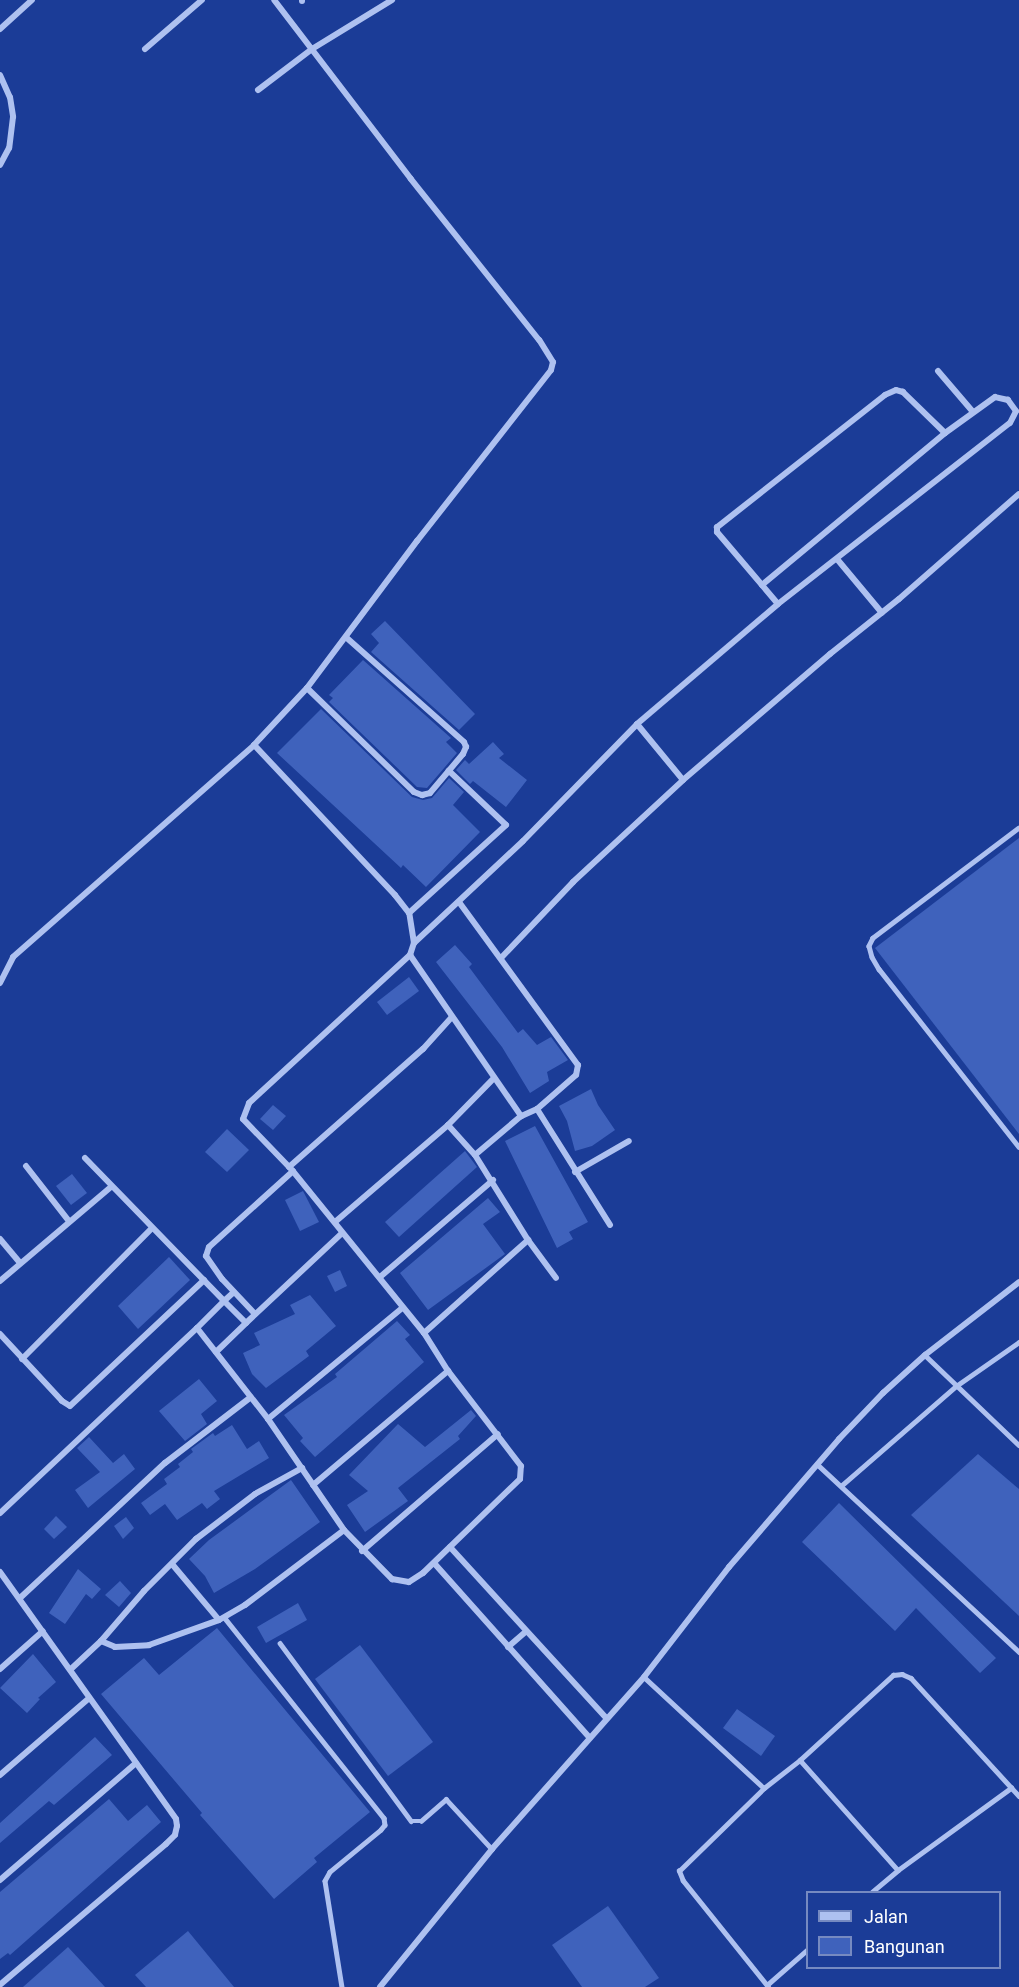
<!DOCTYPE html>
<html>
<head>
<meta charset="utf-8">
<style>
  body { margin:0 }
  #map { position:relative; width:1019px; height:1987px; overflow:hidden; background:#1b3c97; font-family:Roboto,sans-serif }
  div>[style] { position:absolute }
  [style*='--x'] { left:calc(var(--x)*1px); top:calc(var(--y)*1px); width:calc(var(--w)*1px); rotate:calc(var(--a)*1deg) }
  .building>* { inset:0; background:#3f62bc }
  .lane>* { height:4.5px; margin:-2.25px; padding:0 2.25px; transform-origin:2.25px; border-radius:2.25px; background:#aec1f0 }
  .street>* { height:6px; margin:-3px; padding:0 3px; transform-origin:3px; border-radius:3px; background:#aec1f0 }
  span { translate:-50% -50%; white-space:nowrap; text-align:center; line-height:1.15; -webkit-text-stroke:6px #1b3c97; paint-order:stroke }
  .legend { position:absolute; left:806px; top:1891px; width:195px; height:78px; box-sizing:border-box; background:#1b3c97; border:2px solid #768ac1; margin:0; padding:8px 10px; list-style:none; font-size:18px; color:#fff }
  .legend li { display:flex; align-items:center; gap:12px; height:30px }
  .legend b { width:30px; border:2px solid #768ac1 }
</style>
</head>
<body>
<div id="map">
  <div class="building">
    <i style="clip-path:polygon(385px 621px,475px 714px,459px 730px,371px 652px,379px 643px,371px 634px)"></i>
    <i style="clip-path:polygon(363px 660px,451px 738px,446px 742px,457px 753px,427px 788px,417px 787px,329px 702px,333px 698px,329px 695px)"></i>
    <i style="clip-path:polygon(321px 709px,412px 797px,423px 800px,432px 798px,449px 778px,464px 792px,453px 805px,480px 832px,426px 887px,403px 865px,401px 868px,277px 753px)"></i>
    <i style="clip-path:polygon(493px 742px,504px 754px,499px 758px,527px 780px,506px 807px,473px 781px,470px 784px,456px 770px,465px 760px,469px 764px)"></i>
    <i style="clip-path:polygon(1019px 838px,1019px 1134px,875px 948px)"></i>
    <i style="clip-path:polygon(455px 945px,472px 964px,469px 967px,518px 1033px,523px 1029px,537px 1045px,551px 1037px,568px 1060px,547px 1072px,549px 1081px,530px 1093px,502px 1047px,436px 962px)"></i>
    <i style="clip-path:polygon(409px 977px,419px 991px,387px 1015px,377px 1002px)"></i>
    <i style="clip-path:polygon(591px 1089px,598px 1105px,615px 1130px,592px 1146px,575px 1151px,567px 1121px,559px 1106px)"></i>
    <i style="clip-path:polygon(273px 1105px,286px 1116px,273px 1130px,260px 1119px)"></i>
    <i style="clip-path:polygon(535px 1126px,588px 1222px,569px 1232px,573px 1239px,557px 1248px,505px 1141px)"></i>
    <i style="clip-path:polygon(227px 1129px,249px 1150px,227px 1172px,205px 1152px)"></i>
    <i style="clip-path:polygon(465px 1151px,477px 1167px,399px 1237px,385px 1222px)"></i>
    <i style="clip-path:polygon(72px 1174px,87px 1193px,71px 1205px,56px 1186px)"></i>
    <i style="clip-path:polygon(303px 1191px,319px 1222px,300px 1231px,285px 1200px)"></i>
    <i style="clip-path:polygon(488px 1198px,500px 1212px,483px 1224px,505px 1254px,428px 1310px,400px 1273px)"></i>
    <i style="clip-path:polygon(169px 1257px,190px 1280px,138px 1329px,118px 1306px)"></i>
    <i style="clip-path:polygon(340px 1270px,347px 1286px,335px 1292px,327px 1276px)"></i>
    <i style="clip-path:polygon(310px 1295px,336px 1326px,306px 1351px,309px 1356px,266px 1388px,252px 1374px,243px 1353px,260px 1345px,254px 1333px,295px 1314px,290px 1305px)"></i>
    <i style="clip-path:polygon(397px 1321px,410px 1335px,405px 1339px,424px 1362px,315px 1457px,300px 1441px,303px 1438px,284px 1415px,337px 1377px,335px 1374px)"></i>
    <i style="clip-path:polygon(199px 1379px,217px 1401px,201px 1414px,207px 1424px,185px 1441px,159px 1411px)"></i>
    <i style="clip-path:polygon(471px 1410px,476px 1416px,458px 1436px,460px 1439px,398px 1488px,408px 1501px,365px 1532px,347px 1505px,368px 1491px,349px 1475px,398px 1424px,425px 1447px)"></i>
    <i style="clip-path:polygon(232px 1425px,247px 1449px,259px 1441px,269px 1458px,214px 1491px,220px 1499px,207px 1509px,202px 1503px,177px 1520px,165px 1504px,150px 1515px,141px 1503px,167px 1484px,164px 1479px,180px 1467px,178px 1464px,193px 1452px,191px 1449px,213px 1433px,215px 1436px)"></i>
    <i style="clip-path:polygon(89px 1437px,113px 1463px,124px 1454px,135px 1469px,88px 1508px,75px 1490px,100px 1472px,77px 1448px)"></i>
    <i style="clip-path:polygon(978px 1454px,1019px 1489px,1019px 1616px,911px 1515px)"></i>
    <i style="clip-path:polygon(291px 1480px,320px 1522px,255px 1569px,214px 1593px,205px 1576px,189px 1559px,209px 1540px)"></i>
    <i style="clip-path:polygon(839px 1503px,996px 1658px,980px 1673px,916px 1608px,895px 1631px,802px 1542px)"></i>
    <i style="clip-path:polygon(56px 1516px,67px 1527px,54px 1539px,44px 1529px)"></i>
    <i style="clip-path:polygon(126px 1517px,134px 1528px,123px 1539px,114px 1526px)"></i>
    <i style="clip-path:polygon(78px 1569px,101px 1589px,92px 1599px,86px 1594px,65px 1624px,49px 1613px)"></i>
    <i style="clip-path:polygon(120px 1581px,131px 1593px,119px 1607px,105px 1595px)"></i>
    <i style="clip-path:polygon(298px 1603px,307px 1620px,266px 1643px,257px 1627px)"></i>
    <i style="clip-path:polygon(217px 1628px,370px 1812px,314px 1858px,317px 1862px,274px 1899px,200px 1815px,202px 1813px,101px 1694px,144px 1658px,159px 1675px)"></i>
    <i style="clip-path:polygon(360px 1645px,433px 1742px,388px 1776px,315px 1679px)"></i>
    <i style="clip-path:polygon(33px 1654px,56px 1682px,38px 1698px,40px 1699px,27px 1713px,0 1688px)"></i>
    <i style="clip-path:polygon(737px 1709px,775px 1736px,761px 1756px,723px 1728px)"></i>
    <i style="clip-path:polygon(95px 1737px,112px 1755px,54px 1805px,49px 1801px,0 1843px,0 1823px)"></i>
    <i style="clip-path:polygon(109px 1799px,128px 1821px,147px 1805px,161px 1822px,10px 1955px,8px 1953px,0 1959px,0 1892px)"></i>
    <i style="clip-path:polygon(608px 1906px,659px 1978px,645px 1987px,582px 1987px,552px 1945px)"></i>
    <i style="clip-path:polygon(188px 1931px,234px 1987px,146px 1987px,135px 1975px)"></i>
    <i style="clip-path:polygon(68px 1947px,105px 1987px,23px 1987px)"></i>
  </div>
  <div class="lane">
    <i style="--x:1019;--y:828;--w:183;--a:143"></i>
    <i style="--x:873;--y:938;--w:9;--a:117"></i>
    <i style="--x:869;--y:946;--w:11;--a:75"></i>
    <i style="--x:872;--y:957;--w:14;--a:60"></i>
    <i style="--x:879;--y:969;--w:226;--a:51.8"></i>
    <i style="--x:925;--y:1355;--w:130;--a:43.8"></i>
    <i style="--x:817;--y:1464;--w:276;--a:42.9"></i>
    <i style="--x:841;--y:1486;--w:152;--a:-41"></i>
    <i style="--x:956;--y:1386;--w:77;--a:-34.9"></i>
    <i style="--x:224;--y:1617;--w:257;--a:51.5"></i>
    <i style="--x:384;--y:1818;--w:7;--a:82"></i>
    <i style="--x:385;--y:1825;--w:6;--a:129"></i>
    <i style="--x:381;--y:1830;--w:66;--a:140.5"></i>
    <i style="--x:330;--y:1872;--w:10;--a:119"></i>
    <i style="--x:325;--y:1881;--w:107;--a:80.9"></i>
    <i style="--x:280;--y:1643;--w:221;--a:53.6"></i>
    <i style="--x:411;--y:1821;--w:10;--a:0"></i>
    <i style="--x:421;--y:1821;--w:33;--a:-41"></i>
    <i style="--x:446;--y:1799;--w:68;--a:47.4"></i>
    <i style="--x:644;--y:1677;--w:163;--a:42.8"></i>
    <i style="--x:800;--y:1760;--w:147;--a:48.3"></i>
    <i style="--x:872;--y:1892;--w:34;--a:-40"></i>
    <i style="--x:898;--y:1870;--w:140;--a:-36"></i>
    <i style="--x:767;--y:1985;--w:55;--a:-41.3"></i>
    <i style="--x:768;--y:1987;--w:136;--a:-128.7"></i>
    <i style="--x:683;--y:1881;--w:11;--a:-112"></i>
    <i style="--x:679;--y:1871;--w:119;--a:-44.3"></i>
    <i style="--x:764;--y:1788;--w:46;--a:-37.9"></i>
    <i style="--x:800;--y:1760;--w:126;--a:-42.4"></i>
    <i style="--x:893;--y:1675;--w:9;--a:-6"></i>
    <i style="--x:902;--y:1674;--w:10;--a:24"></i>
    <i style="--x:911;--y:1678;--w:160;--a:47.5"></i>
  </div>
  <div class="street">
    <i style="--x:302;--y:0;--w:1;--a:90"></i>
    <i style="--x:0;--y:29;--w:43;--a:-42.2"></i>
    <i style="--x:145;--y:49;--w:75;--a:-40.7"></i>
    <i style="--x:0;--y:75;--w:24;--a:66"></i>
    <i style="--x:10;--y:97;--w:20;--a:81"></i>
    <i style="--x:13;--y:117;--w:31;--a:97"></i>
    <i style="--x:9;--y:148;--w:19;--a:118"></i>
    <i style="--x:258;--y:90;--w:68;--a:-37.2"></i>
    <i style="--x:312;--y:49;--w:94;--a:-31.5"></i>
    <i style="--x:938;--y:371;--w:54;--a:49.5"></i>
    <i style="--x:837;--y:559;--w:70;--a:50.2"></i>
    <i style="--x:762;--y:585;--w:238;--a:-39.7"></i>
    <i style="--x:945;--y:433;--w:59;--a:-135.7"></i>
    <i style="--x:903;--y:392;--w:7;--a:-164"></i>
    <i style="--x:896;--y:390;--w:12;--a:156"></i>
    <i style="--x:885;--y:395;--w:214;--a:141.8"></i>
    <i style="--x:717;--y:527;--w:5;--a:90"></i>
    <i style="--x:717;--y:532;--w:94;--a:49.7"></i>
    <i style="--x:307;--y:688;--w:149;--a:44.2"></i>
    <i style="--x:414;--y:792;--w:9;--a:21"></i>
    <i style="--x:422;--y:795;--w:8;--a:-14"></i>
    <i style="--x:430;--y:793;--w:51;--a:-49.8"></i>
    <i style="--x:463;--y:754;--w:8;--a:-67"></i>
    <i style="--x:466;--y:747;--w:5;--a:-112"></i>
    <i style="--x:464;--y:742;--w:157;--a:-138.4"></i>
    <i style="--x:637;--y:724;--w:72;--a:50.6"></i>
    <i style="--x:459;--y:902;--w:202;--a:53.9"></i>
    <i style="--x:578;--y:1065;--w:10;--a:101"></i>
    <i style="--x:576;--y:1075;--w:52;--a:138.9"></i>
    <i style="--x:537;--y:1109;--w:17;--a:156"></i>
    <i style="--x:521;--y:1116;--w:60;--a:139.7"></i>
    <i style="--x:475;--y:1155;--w:100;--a:58.1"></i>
    <i style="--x:528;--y:1240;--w:47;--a:53.6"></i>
    <i style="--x:409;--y:913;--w:131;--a:-42.2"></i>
    <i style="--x:506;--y:825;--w:79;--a:-136.5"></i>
    <i style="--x:414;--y:943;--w:149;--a:-43.1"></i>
    <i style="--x:523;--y:841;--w:163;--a:-45.7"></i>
    <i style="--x:637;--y:724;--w:185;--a:-40.4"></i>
    <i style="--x:778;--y:604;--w:294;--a:-38"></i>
    <i style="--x:1010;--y:423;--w:13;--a:-63"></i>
    <i style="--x:1016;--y:411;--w:14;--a:-126"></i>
    <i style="--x:1008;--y:400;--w:13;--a:-167"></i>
    <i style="--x:995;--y:397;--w:62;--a:144.2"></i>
    <i style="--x:410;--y:955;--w:196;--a:55.4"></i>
    <i style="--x:501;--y:958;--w:105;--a:-46.5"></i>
    <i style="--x:573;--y:882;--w:150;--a:-42.8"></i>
    <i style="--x:683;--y:780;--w:194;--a:-40.6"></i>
    <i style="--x:830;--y:654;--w:88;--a:-38.6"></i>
    <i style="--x:899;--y:599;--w:159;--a:-41.2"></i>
    <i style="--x:0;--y:983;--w:29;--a:-63"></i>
    <i style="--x:13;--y:957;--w:321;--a:-41.3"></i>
    <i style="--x:254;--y:745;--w:78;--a:-47.1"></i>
    <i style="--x:307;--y:688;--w:184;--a:-53.2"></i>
    <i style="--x:417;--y:541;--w:217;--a:-51.9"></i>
    <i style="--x:551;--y:370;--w:8;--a:-76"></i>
    <i style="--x:553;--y:362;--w:26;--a:-122"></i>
    <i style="--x:539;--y:340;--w:206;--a:-128.5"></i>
    <i style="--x:411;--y:179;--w:225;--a:-127.4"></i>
    <i style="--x:537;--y:1109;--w:137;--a:57.8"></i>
    <i style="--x:448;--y:1125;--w:40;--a:48"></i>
    <i style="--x:85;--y:1158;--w:199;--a:45.8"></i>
    <i style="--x:224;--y:1301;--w:13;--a:-42"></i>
    <i style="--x:26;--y:1166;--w:68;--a:52.1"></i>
    <i style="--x:289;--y:1167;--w:179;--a:-41.4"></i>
    <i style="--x:423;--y:1049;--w:42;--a:-47.9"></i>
    <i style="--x:575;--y:1172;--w:62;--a:-29.9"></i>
    <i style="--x:335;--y:1222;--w:149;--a:-40.6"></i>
    <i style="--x:448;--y:1125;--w:66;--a:-45.6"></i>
    <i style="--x:0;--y:1239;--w:30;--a:50"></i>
    <i style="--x:380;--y:1277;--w:149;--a:-40.6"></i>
    <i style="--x:0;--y:1281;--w:145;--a:-40.3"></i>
    <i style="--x:255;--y:1314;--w:48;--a:-133.3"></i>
    <i style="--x:222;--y:1279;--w:28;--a:-125"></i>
    <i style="--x:206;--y:1256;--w:9;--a:-72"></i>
    <i style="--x:209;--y:1247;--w:113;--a:-42.1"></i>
    <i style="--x:197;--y:1328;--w:38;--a:-45"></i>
    <i style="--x:224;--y:1301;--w:31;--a:45"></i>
    <i style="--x:246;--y:1323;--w:130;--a:-43.1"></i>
    <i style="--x:424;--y:1333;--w:140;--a:-41.8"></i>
    <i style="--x:0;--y:1334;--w:91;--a:47.2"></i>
    <i style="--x:62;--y:1401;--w:9;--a:32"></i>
    <i style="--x:70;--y:1406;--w:184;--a:-43.2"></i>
    <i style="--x:216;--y:1352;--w:42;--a:-44"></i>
    <i style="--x:22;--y:1359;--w:183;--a:-45.2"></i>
    <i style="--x:268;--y:1419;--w:173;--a:-39.6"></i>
    <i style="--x:313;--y:1485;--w:177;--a:-40.2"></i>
    <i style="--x:0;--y:1513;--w:270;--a:-43.2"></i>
    <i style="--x:197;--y:1328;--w:115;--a:52"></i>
    <i style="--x:268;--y:1419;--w:135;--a:55.6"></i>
    <i style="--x:344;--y:1530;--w:69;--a:45.6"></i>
    <i style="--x:392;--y:1579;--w:17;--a:10"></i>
    <i style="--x:409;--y:1582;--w:17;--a:-33"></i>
    <i style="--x:423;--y:1573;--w:135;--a:-44.1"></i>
    <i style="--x:520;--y:1479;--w:13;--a:-86"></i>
    <i style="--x:521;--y:1466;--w:120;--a:-127.5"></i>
    <i style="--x:448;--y:1371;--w:45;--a:-122.3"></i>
    <i style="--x:424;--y:1333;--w:208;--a:-129"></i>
    <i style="--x:293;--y:1171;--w:72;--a:-133.9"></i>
    <i style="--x:243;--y:1119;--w:17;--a:-69"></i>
    <i style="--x:249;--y:1103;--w:219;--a:-42.6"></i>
    <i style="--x:410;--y:955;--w:13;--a:-72"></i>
    <i style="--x:414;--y:943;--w:30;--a:-99"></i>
    <i style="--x:409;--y:913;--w:23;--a:-128"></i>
    <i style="--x:395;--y:895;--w:206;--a:-133.2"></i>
    <i style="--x:450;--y:1547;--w:231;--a:47.6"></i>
    <i style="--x:362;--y:1551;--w:179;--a:-40.7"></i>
    <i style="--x:434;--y:1563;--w:234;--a:48.3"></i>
    <i style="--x:172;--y:1564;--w:73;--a:50"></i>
    <i style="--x:0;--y:1572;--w:303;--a:54.5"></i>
    <i style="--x:176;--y:1819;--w:7;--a:82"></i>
    <i style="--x:177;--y:1826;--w:9;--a:103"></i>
    <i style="--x:175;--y:1835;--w:13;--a:135"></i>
    <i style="--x:166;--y:1844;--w:218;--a:139.7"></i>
    <i style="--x:20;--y:1598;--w:198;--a:-43"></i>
    <i style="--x:165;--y:1463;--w:108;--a:-37.5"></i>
    <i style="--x:101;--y:1641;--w:15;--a:23"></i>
    <i style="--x:115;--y:1647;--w:34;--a:-3"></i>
    <i style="--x:149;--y:1645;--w:74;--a:-19.7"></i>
    <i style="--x:219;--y:1620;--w:30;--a:-30"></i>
    <i style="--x:245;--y:1605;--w:124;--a:-37.1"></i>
    <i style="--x:508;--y:1647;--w:23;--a:-41"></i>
    <i style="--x:0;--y:1669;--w:57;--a:-41.5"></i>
    <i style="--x:71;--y:1669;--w:41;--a:-43"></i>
    <i style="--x:101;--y:1641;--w:66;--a:-49.3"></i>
    <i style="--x:144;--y:1591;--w:74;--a:-45"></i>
    <i style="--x:196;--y:1539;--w:74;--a:-37.3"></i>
    <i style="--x:255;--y:1494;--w:54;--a:-29"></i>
    <i style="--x:0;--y:1775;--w:116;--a:-40.8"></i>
    <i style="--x:0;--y:1880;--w:179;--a:-40.7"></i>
    <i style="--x:380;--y:1987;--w:178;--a:-50.9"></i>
    <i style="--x:492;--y:1849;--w:230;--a:-48.5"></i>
    <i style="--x:644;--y:1677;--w:139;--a:-52.3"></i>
    <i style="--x:729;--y:1567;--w:169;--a:-49.3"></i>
    <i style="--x:839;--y:1439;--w:64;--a:-46.3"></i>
    <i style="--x:883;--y:1393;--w:57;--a:-42.1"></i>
    <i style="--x:925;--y:1355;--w:119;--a:-37.8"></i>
  </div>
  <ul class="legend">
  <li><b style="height:8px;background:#aec1f0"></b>Jalan</li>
  <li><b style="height:16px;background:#3f62bc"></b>Bangunan</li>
  </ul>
</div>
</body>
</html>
